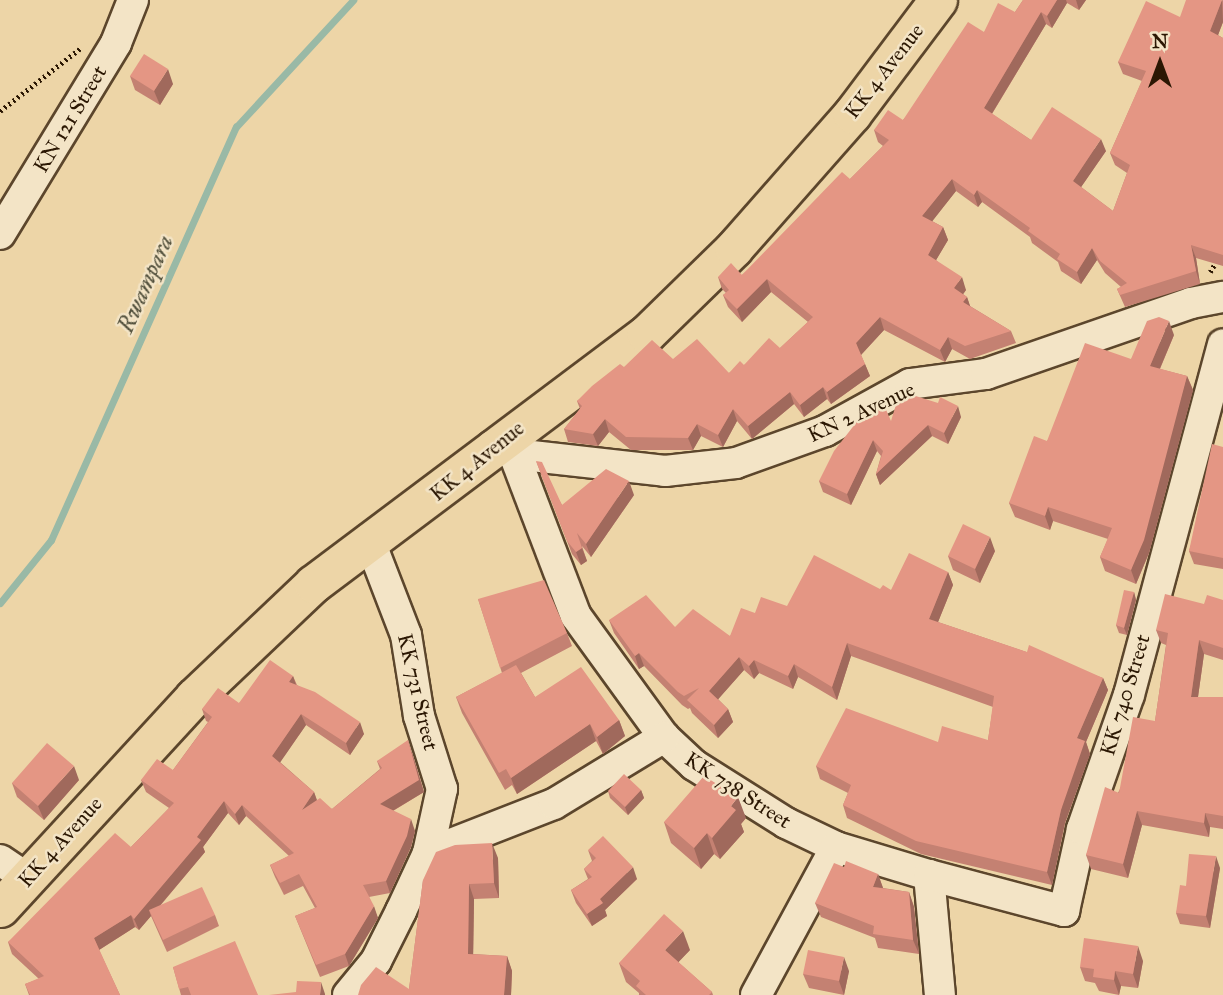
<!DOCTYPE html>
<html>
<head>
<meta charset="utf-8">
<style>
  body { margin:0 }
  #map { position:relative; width:1223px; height:995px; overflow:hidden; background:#edd5a7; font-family:"IM FELL Great Primer",serif }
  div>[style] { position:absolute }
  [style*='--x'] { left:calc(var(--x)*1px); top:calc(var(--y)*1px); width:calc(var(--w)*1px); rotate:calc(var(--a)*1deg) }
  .stream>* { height:7px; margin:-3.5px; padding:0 3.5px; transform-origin:3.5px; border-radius:3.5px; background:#99b9a6 }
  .path>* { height:4.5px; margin-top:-2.25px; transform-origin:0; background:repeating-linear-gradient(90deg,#2b1703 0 2px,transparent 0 5.5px) }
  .roads { filter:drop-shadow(2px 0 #5c462c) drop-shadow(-2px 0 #5c462c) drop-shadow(0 2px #5c462c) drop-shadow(0 -2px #5c462c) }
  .minor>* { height:30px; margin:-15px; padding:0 15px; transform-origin:15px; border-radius:15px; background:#f3e4c6 }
  .major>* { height:37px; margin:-18.5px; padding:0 18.5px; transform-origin:18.5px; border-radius:18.5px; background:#edd5a7 }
  .wall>* { inset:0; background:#c48172 }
  .shaded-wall>* { inset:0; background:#a0695c }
  .building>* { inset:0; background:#e49684 }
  span { translate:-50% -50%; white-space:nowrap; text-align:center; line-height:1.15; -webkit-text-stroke:5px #f3e4c6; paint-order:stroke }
  .street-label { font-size:21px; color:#2b1703 }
  .water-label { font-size:23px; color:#52503c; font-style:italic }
  .north { position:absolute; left:1125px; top:28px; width:70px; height:70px; -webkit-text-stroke:5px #f3e4c6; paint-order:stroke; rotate:0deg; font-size:19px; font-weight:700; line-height:28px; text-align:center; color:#2b1703 }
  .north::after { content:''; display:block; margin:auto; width:24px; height:32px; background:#2b1703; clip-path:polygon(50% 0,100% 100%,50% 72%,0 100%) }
</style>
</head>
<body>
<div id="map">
  <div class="stream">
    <i style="--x:0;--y:603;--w:81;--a:-51"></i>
    <i style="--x:51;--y:540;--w:453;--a:-65.9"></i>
    <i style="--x:236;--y:127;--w:173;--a:-47.3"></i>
  </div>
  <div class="path">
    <i style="--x:0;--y:111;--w:104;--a:-38"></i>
    <i style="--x:1210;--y:272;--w:26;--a:-59"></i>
  </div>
  <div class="roads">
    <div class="minor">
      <i style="--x:0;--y:234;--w:223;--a:-58.7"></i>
      <i style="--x:116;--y:43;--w:46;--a:-68.4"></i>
      <i style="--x:492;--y:446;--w:23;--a:20"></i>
      <i style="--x:514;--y:454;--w:152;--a:6.4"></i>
      <i style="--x:665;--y:471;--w:71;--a:-6.4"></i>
      <i style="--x:736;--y:463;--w:95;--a:-19.8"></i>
      <i style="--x:825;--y:431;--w:97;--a:-28.9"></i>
      <i style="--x:910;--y:384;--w:77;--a:-7.5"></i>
      <i style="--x:986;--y:374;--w:217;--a:-19.1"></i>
      <i style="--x:1191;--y:303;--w:33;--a:-11"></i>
      <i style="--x:514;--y:454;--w:173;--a:69.1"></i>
      <i style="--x:576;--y:616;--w:150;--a:54"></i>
      <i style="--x:664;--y:737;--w:41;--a:43"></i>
      <i style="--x:694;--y:765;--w:109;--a:32.2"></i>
      <i style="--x:786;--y:823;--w:55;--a:25.6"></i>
      <i style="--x:836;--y:847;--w:97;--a:16.8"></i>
      <i style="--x:929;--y:875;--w:121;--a:84.8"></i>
      <i style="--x:428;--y:853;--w:135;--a:-21.3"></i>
      <i style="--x:554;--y:804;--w:129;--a:-31.3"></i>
      <i style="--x:0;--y:860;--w:34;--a:34"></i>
      <i style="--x:929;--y:875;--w:140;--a:14.9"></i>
      <i style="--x:1064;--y:911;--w:84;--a:-77.6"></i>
      <i style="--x:1082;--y:829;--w:142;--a:-70.7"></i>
      <i style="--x:1129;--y:695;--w:363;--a:-75"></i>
      <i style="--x:348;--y:995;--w:44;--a:-50.5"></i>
      <i style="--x:376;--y:961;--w:56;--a:-63.4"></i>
      <i style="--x:401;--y:911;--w:64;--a:-65"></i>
      <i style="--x:428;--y:853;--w:66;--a:-77.7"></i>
      <i style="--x:442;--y:789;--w:77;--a:-107.5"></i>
      <i style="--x:419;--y:716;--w:82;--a:-99.1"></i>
      <i style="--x:406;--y:635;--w:103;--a:-111.1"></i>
      <i style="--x:756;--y:995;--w:168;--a:-61.6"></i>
    </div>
    <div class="major">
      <i style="--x:0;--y:908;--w:287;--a:-47.4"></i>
      <i style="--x:194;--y:697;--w:164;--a:-43.5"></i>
      <i style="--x:313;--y:584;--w:416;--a:-36.9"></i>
      <i style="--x:646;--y:334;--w:123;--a:-44.3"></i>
      <i style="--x:734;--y:248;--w:179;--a:-48.6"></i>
      <i style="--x:852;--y:114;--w:143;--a:-53"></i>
    </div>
  </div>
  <div class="wall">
    <i style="clip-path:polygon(1023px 0,1086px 0,1079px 10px,1067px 3px,1052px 28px,1046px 24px,992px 114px,1031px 140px,1106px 151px,1081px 187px,1113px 211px,1127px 173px,1115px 165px,1110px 153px,1142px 81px,1123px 74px,1118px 62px,1180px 17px,1223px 0,1223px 22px,1218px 35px,1223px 38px,1223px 266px,1196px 258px,1200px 284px,1125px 307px,1117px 289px,1121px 287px,1105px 273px,1097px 260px,1081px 284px,1061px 271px,1058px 262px,1032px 243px,1030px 237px,982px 202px,978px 207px,956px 191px,932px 221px,943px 227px,948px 240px,936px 260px,966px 290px,963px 294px,967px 297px,970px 306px,1011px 331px,1016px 343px,970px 359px,952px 349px,945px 362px,884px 330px,861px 355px,870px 376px,831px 404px,827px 399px,804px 417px,794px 404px,752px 439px,737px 421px,723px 447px,701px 436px,693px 450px,631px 450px,609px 432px,598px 446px,568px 442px,564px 429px,580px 409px,577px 401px,624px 367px,673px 359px,729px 373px,744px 365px,780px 348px,808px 322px,771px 292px,742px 322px,728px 307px,723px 295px,726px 293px,722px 289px,718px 277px,742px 275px,850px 179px,883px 146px,878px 142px,874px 130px,903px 120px,984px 32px,1015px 12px)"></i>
    <i style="clip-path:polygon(130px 76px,173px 84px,160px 105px,135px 90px)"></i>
    <i style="clip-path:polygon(1174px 335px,1160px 369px,1187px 376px,1193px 390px,1149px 553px,1136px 584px,1105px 571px,1100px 557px,1108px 539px,1053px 521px,1050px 530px,1015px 517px,1009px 503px,1047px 441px,1131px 359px)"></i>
    <i style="clip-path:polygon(961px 417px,948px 444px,932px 436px,880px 485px,876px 474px,881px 456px,877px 451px,851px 505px,823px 492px,819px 481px,891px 421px)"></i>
    <i style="clip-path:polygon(1223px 447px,1223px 569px,1194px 564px,1189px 551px)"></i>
    <i style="clip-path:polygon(536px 461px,562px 505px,634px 495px,591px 557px,582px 546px,587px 561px,581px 565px,572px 554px)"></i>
    <i style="clip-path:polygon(995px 551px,980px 583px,953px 570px,948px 556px)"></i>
    <i style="clip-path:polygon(948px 572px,953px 585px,938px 622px,1103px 678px,1108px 690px,1086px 742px,1090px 754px,1065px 823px,1052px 885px,921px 854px,847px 818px,843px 805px,848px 793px,820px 779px,816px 766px,938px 742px,988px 740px,993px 707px,851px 656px,837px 700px,798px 677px,793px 689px,759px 673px,754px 679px,744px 670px,718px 699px,728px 709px,733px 722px,718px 738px,692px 713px,690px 708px,688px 709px,682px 705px,644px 666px,639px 669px,614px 633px,609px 620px,675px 627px,730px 636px,755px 613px,880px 589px,891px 590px)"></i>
    <i style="clip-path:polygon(1134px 592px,1136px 600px,1127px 635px,1119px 633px,1116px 625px)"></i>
    <i style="clip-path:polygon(478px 599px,567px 633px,572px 646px,521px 673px,535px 697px,619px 720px,625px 736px,603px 754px,596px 741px,517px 794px,512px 785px,505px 790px,462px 713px,456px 697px,502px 673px)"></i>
    <i style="clip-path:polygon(1223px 600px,1223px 660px,1204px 654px,1198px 697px,1223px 697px,1223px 829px,1210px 827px,1209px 837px,1142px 825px,1128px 878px,1091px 869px,1086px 855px,1155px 721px,1166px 645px,1161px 643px,1156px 630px,1204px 604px)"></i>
    <i style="clip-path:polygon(293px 676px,297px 685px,364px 734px,350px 755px,306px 725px,280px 762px,314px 792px,317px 800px,332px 809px,380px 769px,377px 761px,412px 752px,424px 792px,393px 811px,415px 831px,411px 847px,390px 893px,369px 897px,378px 918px,349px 966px,320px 977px,295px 916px,315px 908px,303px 886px,284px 895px,275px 877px,270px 865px,289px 856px,246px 816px,239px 825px,228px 813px,203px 847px,205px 852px,160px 906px,215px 915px,219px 926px,167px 952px,151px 916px,139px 930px,135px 927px,99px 950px,120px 995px,29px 995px,25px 984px,39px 979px,12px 954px,8px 942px,131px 847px,169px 808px,146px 792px,141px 780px,173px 770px,208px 722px,206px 721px,202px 709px,239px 703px)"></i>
    <i style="clip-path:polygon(79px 780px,44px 820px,17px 797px,12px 783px)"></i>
    <i style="clip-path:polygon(641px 790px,644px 798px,628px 815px,610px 798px,608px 791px)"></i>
    <i style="clip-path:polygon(746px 818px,741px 824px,744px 832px,720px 859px,714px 854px,701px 869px,671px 843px,664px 822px)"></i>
    <i style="clip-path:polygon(588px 850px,637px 879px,605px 910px,607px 916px,592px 926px,576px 903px,571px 890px,588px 879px,584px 869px,592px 861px)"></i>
    <i style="clip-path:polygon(498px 858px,499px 898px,474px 899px,473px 954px,507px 956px,512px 971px,511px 995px,358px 995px,409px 989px,423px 880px)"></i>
    <i style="clip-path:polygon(1220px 868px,1210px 928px,1180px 924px,1176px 913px,1186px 886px)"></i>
    <i style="clip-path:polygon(878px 874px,883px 888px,909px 892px,914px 907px,919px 954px,878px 948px,875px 938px,821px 917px,815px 903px)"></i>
    <i style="clip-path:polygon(690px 950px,678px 962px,712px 992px,713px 995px,639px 995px,639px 993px,626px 982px,619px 963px)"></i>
    <i style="clip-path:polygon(1143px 961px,1138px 988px,1121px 986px,1119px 995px,1099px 991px,1095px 983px,1085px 981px,1080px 967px)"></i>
    <i style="clip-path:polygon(173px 967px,258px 995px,181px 995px)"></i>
    <i style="clip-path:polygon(849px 971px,844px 995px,809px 988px,803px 974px)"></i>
  </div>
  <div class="shaded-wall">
    <i style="clip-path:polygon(1057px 0,1066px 0,1067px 3px,1052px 28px,1047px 16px)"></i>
    <i style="clip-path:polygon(1076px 0,1086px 0,1079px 10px)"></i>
    <i style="clip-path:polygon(1222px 0,1223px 22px,1215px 43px,1210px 31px)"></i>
    <i style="clip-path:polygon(1041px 12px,1046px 24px,988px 120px,984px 108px)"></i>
    <i style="clip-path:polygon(168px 69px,173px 84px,160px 105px,154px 91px)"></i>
    <i style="clip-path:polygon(1101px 139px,1106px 151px,1077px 193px,1073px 181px)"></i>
    <i style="clip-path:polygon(952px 179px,956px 191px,927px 228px,922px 216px)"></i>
    <i style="clip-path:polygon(977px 190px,982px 202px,978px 207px,974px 195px)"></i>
    <i style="clip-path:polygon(943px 227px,948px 240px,932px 267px,928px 255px)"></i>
    <i style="clip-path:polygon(1191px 245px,1196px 258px,1200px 284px,1196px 271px)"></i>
    <i style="clip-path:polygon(1092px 248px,1097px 260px,1081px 284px,1077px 272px)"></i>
    <i style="clip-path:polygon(962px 277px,966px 290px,959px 300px,954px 288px)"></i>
    <i style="clip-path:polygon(767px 279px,771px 292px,742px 322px,737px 309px)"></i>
    <i style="clip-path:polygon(967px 297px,971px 309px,963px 302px)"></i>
    <i style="clip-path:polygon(880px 317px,884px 330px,860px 356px,856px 343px)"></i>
    <i style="clip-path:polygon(1169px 321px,1174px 335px,1155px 380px,1150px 366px)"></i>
    <i style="clip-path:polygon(948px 337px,952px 349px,945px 362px,940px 350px)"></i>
    <i style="clip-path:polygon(865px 364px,870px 376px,831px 404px,827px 392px)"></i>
    <i style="clip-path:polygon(1187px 376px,1193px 390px,1149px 553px,1136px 584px,1131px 570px)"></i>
    <i style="clip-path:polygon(823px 387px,827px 399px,804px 417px,800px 405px)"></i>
    <i style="clip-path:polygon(790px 392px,794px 404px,752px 439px,748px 426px)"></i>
    <i style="clip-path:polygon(958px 406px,961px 417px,948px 444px,944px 433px)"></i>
    <i style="clip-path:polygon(733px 409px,737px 421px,723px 447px,718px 435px)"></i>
    <i style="clip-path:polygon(605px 419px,609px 432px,598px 446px,593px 434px)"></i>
    <i style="clip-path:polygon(697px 424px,701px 436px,693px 450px,688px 438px)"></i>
    <i style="clip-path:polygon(928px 425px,932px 436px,880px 485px,876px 474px)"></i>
    <i style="clip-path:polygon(873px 440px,877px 451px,851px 505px,847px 494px)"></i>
    <i style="clip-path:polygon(629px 481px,634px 495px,591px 557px,586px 544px)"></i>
    <i style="clip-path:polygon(1048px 507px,1053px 521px,1050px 530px,1045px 516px)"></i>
    <i style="clip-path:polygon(990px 537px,995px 551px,980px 583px,975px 569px)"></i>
    <i style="clip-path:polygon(582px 548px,587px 561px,581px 565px,576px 552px)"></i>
    <i style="clip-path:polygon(948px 572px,953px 585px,934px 632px,929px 619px)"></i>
    <i style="clip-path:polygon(1134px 592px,1136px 600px,1127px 635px,1124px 628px)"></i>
    <i style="clip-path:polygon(1199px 640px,1204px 654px,1196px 711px,1191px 697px)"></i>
    <i style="clip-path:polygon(847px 643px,851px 656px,837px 700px,832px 687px)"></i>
    <i style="clip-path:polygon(639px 653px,644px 666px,639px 669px,635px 656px)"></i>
    <i style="clip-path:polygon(739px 657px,744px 670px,714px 704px,709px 691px)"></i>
    <i style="clip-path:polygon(754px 660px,759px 673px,754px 679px,749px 666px)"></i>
    <i style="clip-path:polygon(794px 664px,798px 677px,793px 689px,788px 676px)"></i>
    <i style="clip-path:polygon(293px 676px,297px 688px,289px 682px)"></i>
    <i style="clip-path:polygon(1103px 678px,1108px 690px,1086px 742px,1090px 754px,1065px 823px,1052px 885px,1047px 872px,1077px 738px)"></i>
    <i style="clip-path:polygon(728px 709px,733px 722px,718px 738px,714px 725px)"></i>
    <i style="clip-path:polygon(301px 714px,306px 725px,277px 767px,272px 756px)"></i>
    <i style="clip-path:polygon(619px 720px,625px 736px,603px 754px,597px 737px)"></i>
    <i style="clip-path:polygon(360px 722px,364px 734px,350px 755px,346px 743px)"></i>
    <i style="clip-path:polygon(590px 724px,596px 741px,517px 794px,511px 778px)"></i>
    <i style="clip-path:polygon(408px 740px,424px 792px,384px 816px,380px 804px)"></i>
    <i style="clip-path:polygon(74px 766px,79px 780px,44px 820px,38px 806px)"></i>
    <i style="clip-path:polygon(641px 790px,644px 798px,628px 815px,625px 807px)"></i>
    <i style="clip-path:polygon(314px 792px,318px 804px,302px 810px)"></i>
    <i style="clip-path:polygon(738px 797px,746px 818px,741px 824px,744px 832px,720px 859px,712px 838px,731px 806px)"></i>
    <i style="clip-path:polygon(224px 801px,228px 813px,203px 847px,205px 852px,152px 915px,149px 910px,151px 916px,139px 930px,134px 919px)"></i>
    <i style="clip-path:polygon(242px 805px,246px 816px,239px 825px,235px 814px)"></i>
    <i style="clip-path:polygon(1137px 811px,1142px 825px,1128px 878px,1123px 864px)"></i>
    <i style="clip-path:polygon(1205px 813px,1210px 827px,1209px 837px,1204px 823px)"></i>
    <i style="clip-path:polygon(411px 819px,415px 831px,411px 847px,390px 893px,386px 881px)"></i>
    <i style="clip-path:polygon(707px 833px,714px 854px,701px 869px,694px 848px)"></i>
    <i style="clip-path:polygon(492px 843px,498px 858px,499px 898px,494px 883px)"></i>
    <i style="clip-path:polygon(1216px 856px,1220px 868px,1210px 928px,1206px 916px)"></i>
    <i style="clip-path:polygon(633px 867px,637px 879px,605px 910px,607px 916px,592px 926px,587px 914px,600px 899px)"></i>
    <i style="clip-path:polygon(878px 874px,883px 888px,873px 887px)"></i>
    <i style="clip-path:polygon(469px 884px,474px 899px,473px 968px,468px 954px)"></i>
    <i style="clip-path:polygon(909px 892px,914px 907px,919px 954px,913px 940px)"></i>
    <i style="clip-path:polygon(374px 906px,378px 918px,349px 966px,345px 954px)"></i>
    <i style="clip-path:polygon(131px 915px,135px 927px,99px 950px,94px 938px)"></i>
    <i style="clip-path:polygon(683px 931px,690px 950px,672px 969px,665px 950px)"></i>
    <i style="clip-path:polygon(1138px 946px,1143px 961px,1138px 988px,1133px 974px)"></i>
    <i style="clip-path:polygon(507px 956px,512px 971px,511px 995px,504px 995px)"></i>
    <i style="clip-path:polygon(844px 957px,849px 971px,844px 995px,839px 981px)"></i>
    <i style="clip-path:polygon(1115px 971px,1121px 986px,1119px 995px,1114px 980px)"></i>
    <i style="clip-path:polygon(321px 982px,325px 994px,325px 995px,320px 995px)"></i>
  </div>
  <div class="building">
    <i style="clip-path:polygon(1023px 0,1057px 0,1047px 16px,1041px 12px,984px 108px,1031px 140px,1052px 107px,1101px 139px,1073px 181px,1113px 211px,1130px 165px,1110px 153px,1146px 71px,1118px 62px,1146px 1px,1180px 17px,1186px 0,1222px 0,1210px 31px,1223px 38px,1223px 255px,1191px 245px,1196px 271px,1120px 295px,1117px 289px,1127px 283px,1100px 261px,1092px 248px,1077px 272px,1057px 259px,1060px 254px,1028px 231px,1030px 228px,977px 190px,974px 195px,952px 179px,922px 216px,943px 227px,928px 255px,962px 277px,954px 288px,967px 297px,963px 302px,1011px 331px,965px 346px,948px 337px,940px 350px,880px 317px,856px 343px,865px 364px,827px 392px,823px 387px,800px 405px,790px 392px,748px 426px,733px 409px,718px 435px,697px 424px,688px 438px,626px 437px,605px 419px,593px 434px,564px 429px,582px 406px,577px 401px,592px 386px,620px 364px,624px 367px,652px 340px,673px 359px,697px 339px,729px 373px,740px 361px,744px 365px,769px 338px,780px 348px,813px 317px,767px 279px,737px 309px,723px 295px,729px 290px,718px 277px,731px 263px,742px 275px,842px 172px,850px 179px,889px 140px,874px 130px,888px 110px,903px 120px,968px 22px,984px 32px,998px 3px,1015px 12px)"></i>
    <i style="clip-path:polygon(144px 54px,168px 69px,154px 91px,130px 76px)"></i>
    <i style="clip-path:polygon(1159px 317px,1169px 321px,1150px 366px,1187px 376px,1144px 540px,1131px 570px,1100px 557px,1112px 528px,1048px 507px,1045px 516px,1009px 503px,1034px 436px,1047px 441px,1085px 343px,1131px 359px,1147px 321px)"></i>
    <i style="clip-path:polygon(906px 393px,938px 403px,940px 397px,958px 406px,944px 433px,928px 425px,876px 474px,883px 451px,873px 440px,847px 494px,819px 481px,834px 451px,859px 419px,884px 405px,891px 421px,898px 398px)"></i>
    <i style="clip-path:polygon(1212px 444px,1223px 447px,1223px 558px,1189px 551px)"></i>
    <i style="clip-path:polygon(536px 461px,542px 462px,562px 505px,606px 469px,629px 481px,586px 544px,577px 533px,582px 548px,576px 552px,567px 541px)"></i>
    <i style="clip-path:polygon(963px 524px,990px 537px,975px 569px,948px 556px)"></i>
    <i style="clip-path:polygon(909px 553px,948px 572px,929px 619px,1027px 652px,1029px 645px,1103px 678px,1077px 738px,1085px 741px,1061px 810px,1047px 872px,916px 841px,843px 805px,851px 785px,816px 766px,846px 708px,938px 742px,942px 726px,988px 740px,994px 696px,847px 643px,832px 687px,794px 664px,788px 676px,754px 660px,749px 666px,739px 657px,709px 691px,728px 709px,714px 725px,687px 700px,699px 688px,684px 696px,678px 692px,639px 653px,635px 656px,609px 620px,646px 595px,675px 627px,693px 609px,730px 636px,741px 608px,755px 613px,761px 597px,787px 606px,814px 555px,880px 589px,883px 585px,891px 590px)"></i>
    <i style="clip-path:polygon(544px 580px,567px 633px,500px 668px,478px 599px)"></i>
    <i style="clip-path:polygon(1124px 590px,1134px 592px,1124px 628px,1116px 625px)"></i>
    <i style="clip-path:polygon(1165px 594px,1204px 604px,1207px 595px,1223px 600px,1223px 648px,1199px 640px,1191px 697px,1223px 697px,1223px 816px,1205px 813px,1204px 823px,1137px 811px,1123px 864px,1086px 855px,1105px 787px,1119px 793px,1133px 717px,1155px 721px,1168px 633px,1156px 630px)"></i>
    <i style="clip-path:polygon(270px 660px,293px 676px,289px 682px,315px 692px,360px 722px,346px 743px,301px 714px,272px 756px,314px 792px,302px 810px,320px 798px,332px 809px,382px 768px,377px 761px,408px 740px,419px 780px,380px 804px,411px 819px,407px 836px,386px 881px,363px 885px,374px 906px,345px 954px,316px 965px,295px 916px,317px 907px,299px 874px,280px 883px,270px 865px,294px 853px,242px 805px,235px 814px,224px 801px,197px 837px,201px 840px,134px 919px,131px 915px,94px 938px,120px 995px,30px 995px,25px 984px,44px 976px,8px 942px,115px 833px,131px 847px,174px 803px,141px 780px,157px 759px,173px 770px,212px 717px,202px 709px,218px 688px,239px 703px)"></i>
    <i style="clip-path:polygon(516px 665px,535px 697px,581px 667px,619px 720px,597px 737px,590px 724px,511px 778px,506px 769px,499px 773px,456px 697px)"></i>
    <i style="clip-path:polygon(47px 743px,74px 766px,38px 806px,12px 783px)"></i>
    <i style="clip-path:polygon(624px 774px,641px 790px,625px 807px,608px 791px)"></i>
    <i style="clip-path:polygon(704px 776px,738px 797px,731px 806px,736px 810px,712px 838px,707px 833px,694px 848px,664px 822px)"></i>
    <i style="clip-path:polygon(603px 836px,633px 867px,600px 899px,603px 903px,587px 914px,571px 890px,592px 877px,584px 869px,596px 858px,588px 850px)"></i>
    <i style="clip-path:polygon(492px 843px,494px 883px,469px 884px,468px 954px,507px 956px,504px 995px,358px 995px,361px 985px,376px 967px,409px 989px,423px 880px,436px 852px,455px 845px)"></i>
    <i style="clip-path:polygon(1189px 854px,1216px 856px,1206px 916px,1176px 913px,1180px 885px,1186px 886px)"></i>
    <i style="clip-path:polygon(846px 861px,878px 874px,873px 887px,909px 892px,913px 940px,873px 934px,874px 926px,815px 903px,834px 863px,844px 867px)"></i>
    <i style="clip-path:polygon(202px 887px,215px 915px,163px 940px,149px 910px)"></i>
    <i style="clip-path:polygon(664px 914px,683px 931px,665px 950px,712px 992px,709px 995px,646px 995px,636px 986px,640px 981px,619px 963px)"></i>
    <i style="clip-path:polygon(1084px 938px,1138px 946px,1133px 974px,1115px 971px,1114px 980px,1093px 977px,1094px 969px,1080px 967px)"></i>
    <i style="clip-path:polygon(235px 941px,258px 995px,191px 995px,188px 987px,179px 989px,173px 967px)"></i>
    <i style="clip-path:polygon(808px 950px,844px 957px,839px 981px,803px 974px)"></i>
    <i style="clip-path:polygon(297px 981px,321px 982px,320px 995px,269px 995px,296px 992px)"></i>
  </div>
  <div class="street-label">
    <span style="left:884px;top:71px;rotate:-52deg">KK 4 Avenue</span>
    <span style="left:70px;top:119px;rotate:-59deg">KN 121 Street</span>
    <span style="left:861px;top:412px;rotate:-25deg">KN 2 Avenue</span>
    <span style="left:477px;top:461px;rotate:-39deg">KK 4 Avenue</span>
    <span style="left:418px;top:692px;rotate:77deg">KK 731 Street</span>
    <span style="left:1125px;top:695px;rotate:-73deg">KK 740 Street</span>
    <span style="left:738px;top:790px;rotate:33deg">KK 738 Street</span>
    <span style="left:60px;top:842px;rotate:-48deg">KK 4 Avenue</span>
  </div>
  <div class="water-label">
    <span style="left:145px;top:284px;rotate:-66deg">Rwampara</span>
  </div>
  <div class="north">N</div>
</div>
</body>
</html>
